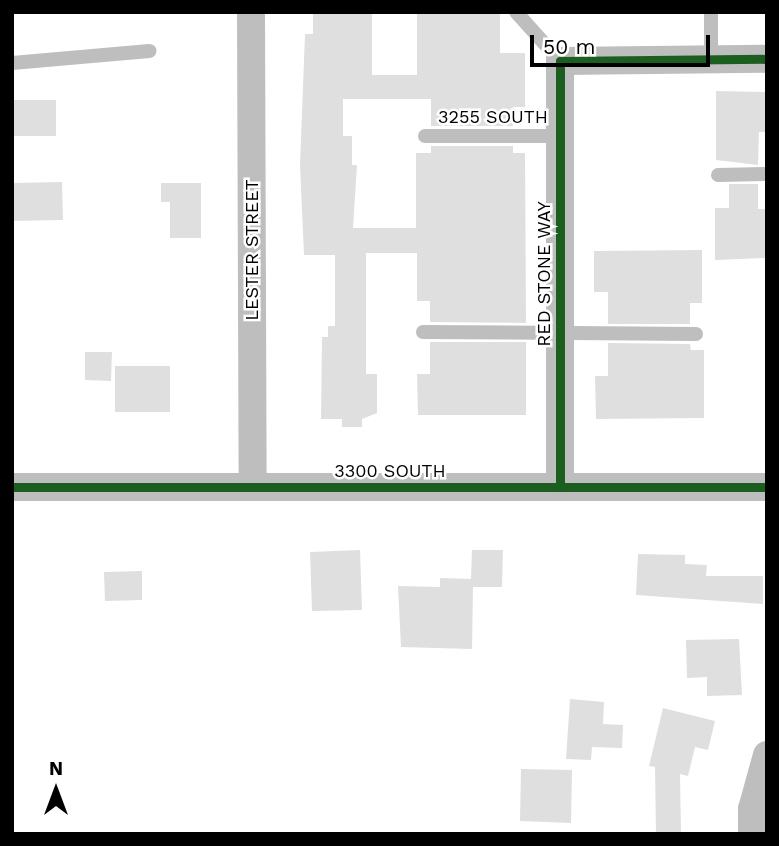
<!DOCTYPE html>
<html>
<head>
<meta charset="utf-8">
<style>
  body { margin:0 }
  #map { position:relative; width:779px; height:846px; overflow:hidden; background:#fff; font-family:"Work Sans",sans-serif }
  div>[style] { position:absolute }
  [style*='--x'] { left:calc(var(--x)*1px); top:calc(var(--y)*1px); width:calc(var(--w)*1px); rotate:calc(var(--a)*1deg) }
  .building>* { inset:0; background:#dfdfdf }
  .service>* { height:14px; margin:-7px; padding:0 7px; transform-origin:7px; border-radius:7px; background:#bebebe }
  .minor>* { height:28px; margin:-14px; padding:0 14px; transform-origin:14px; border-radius:14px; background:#bebebe }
  .cycleway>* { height:9px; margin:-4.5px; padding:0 4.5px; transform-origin:4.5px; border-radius:4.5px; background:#1b5e20 }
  span { translate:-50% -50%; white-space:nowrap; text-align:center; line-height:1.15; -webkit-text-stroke:5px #fff; paint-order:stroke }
  .street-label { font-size:18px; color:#000 }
  .frame { position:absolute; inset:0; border:14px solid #000; pointer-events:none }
  .north { position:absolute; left:21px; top:755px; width:70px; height:70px; -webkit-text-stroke:5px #fff; paint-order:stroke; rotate:0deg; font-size:19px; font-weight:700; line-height:28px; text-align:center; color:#000 }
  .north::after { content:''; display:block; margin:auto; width:24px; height:32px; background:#000; clip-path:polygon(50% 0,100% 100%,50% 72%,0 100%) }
  .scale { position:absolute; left:530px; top:35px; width:180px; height:32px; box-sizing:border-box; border:4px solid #000; border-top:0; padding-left:9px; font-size:21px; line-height:24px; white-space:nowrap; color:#000; -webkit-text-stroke:5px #fff; paint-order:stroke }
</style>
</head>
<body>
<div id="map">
  <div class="building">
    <i style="clip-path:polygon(417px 12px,500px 12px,500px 53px,525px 53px,525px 107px,513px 107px,513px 126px,431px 126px,431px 99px,343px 99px,343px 136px,352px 136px,352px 165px,357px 165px,353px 228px,416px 228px,416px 153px,431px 153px,431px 146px,513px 146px,513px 153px,525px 153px,526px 323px,430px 322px,430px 301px,417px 301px,417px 253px,366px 253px,366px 374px,377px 374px,377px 413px,362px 419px,362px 427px,342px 427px,342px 419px,321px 419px,322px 337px,328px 337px,328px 326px,335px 326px,335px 255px,304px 255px,300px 165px,305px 34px,313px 34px,313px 13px,372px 14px,372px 75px,417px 75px)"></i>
    <i style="clip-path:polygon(716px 91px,767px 92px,767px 132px,759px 132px,758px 165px,716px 160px)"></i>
    <i style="clip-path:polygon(12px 100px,56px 100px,56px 136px,12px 136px)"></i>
    <i style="clip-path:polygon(62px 182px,63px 220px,12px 221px,12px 183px)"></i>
    <i style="clip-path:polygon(161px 183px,201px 183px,201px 238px,170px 238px,170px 202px,161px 202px)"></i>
    <i style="clip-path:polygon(729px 184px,758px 184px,758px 209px,767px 209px,767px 258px,715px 260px,715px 208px,729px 208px)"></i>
    <i style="clip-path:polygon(702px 250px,702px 303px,690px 303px,690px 324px,608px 324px,608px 292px,594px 292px,594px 251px)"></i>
    <i style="clip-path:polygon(430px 342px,526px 342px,526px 415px,418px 415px,417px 374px,430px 374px)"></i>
    <i style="clip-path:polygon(608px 343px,690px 344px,691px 350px,704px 350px,704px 418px,596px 419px,595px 376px,608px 376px)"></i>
    <i style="clip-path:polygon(85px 352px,112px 352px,111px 381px,85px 380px)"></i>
    <i style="clip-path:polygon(115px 366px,170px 366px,170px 412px,115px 412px)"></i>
    <i style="clip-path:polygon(360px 550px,362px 610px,312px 611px,310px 552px)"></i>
    <i style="clip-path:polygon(472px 550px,503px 550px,502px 587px,473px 587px,472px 649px,401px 647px,398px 586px,440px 587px,440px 578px,471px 579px)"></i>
    <i style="clip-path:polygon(638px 554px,685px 555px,685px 564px,707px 565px,706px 576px,763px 576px,763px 604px,636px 595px)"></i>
    <i style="clip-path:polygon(142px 571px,142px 600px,105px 601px,104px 572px)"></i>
    <i style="clip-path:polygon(739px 639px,742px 695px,707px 696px,707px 677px,687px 678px,686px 640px)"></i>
    <i style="clip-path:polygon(570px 699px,604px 702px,603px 724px,623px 725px,622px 748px,592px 747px,591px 760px,566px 759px)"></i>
    <i style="clip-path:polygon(663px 708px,715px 721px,708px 750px,695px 747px,688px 776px,680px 774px,681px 834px,656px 834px,655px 767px,649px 766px)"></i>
    <i style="clip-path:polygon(521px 769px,572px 770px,571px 823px,520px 821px)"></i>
  </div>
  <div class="service">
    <i style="--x:516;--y:12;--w:66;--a:48.1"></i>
    <i style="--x:711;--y:12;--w:48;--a:90"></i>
    <i style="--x:12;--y:63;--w:138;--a:-5"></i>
    <i style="--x:425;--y:136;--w:135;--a:0"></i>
    <i style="--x:718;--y:175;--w:49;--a:-1.2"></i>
    <i style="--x:423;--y:332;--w:273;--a:0.4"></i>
  </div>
  <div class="minor">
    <i style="--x:251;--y:12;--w:475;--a:89.8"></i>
    <i style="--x:12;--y:487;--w:755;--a:0"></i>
    <i style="--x:560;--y:487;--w:426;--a:-90"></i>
    <i style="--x:560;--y:61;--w:207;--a:-0.6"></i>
    <i style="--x:752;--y:834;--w:25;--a:-90"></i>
    <i style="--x:752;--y:809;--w:56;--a:-74.5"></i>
  </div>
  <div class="cycleway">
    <i style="--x:12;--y:487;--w:755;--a:0"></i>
    <i style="--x:560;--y:487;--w:426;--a:-90"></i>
    <i style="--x:560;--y:61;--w:207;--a:-0.6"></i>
  </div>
  <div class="street-label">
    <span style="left:493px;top:117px">3255 SOUTH</span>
    <span style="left:252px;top:250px;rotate:-90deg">LESTER STREET</span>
    <span style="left:544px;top:274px;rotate:-90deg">RED STONE WAY</span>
    <span style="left:390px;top:471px">3300 SOUTH</span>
  </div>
  <div class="frame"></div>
  <div class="north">N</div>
  <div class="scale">50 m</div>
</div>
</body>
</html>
